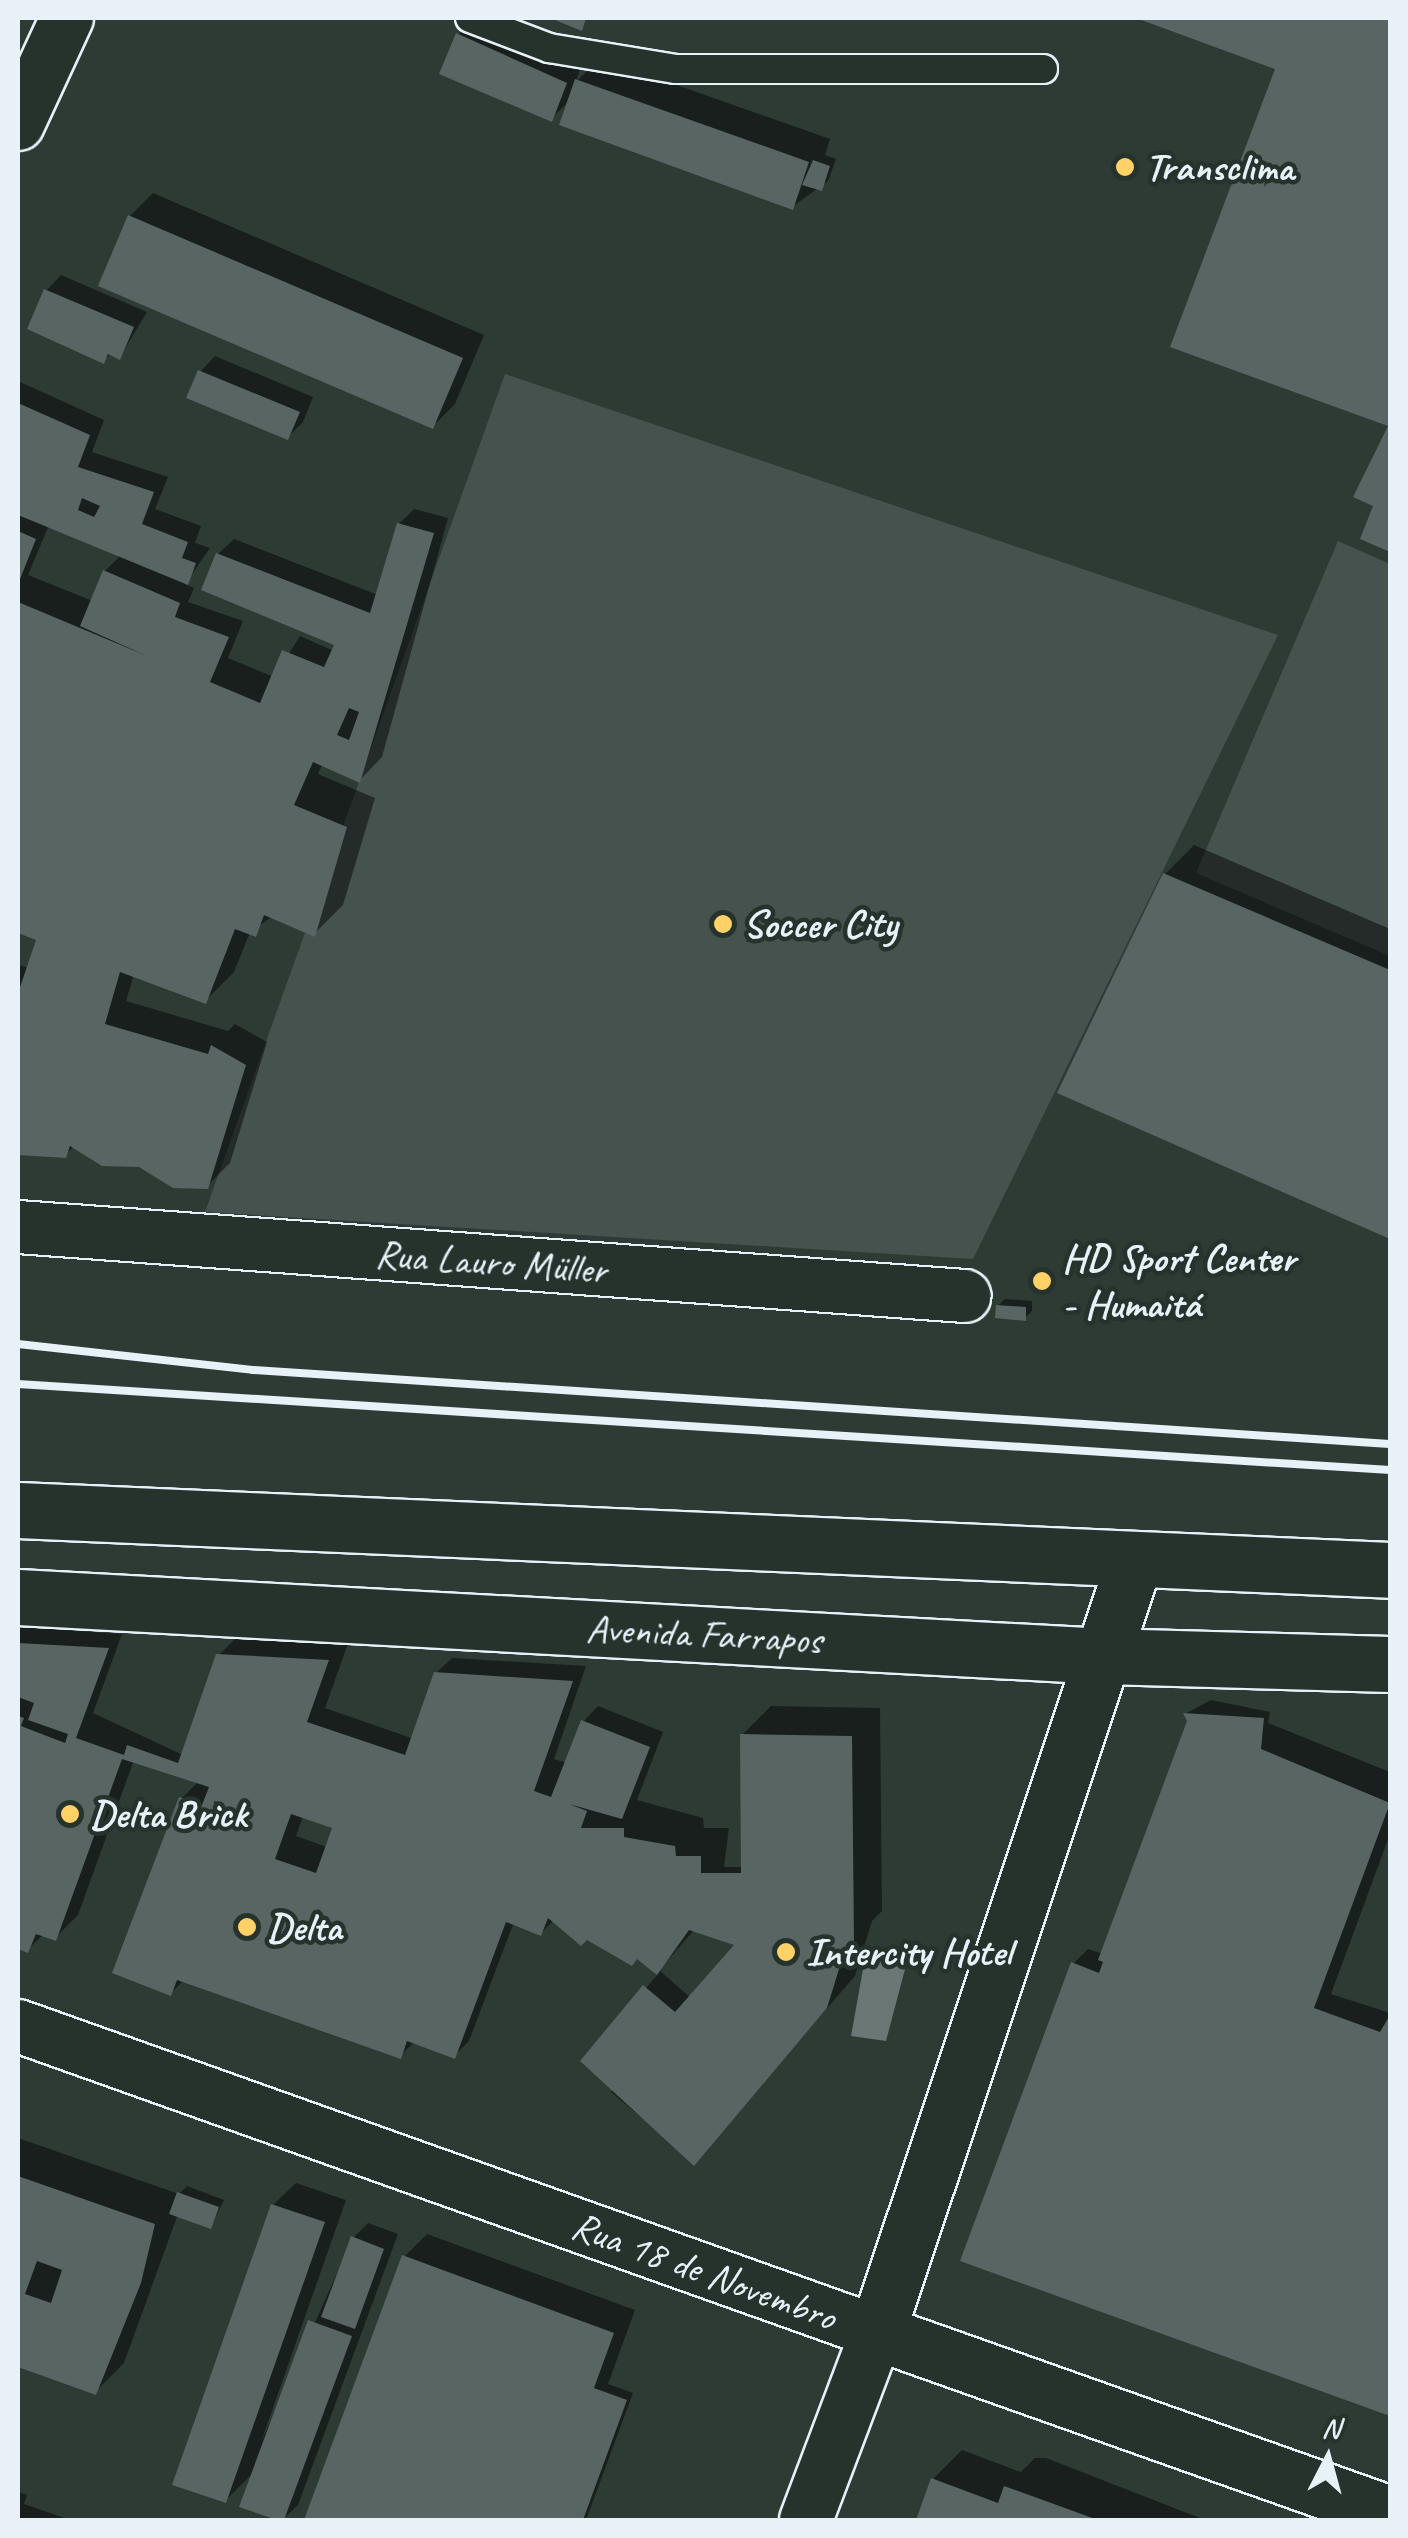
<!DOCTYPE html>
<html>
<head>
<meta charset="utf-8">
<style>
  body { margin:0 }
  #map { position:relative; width:1408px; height:2538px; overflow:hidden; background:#2e3b35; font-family:Caveat,sans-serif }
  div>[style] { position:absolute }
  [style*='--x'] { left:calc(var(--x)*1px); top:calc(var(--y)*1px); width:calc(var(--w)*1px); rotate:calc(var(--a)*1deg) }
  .green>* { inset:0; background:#45524e }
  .water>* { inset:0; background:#6b7775 }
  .shadow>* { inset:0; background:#0007 }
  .building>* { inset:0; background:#596563 }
  .roads { filter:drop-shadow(2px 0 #e8f1f8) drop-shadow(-2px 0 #e8f1f8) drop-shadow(0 2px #e8f1f8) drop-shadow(0 -2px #e8f1f8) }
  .service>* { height:28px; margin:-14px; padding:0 14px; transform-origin:14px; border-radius:14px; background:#26332d }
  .minor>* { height:52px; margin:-26px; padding:0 26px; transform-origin:26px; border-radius:26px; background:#26332d }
  .tertiary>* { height:55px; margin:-27.5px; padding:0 27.5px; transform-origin:27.5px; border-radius:27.5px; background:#26332d }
  .secondary>* { height:55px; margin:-27.5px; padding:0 27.5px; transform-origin:27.5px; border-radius:27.5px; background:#26332d }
  .rail>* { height:8px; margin:-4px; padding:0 4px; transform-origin:4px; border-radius:4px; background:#e8f1f8 }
  .dots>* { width:28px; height:28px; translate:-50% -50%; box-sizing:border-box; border:5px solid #26332d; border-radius:50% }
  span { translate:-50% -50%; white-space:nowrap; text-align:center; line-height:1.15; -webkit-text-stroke:9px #26332d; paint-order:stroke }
  .poi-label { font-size:40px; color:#e8f1f8; font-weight:700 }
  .left { translate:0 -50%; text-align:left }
  .street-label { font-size:40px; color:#e8f1f8 }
  .frame { position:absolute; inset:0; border:20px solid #e8f1f8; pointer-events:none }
  .north { position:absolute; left:1278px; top:2408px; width:100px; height:100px; -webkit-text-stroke:8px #26332d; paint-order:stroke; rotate:6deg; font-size:28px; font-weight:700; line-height:40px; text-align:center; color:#e8f1f8 }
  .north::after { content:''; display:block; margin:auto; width:35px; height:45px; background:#e8f1f8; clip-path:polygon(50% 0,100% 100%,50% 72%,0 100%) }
</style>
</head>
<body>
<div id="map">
  <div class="green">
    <i style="clip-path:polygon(505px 374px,1278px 635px,973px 1259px,205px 1212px)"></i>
    <i style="clip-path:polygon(1338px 541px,1390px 564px,1390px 956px,1196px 873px)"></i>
  </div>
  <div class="water">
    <i style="clip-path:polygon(867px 1947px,909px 1954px,886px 2041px,851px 2036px)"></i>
  </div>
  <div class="shadow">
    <i style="clip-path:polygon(1142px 18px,1390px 18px,1390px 425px,1173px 345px,1278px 67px)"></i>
    <i style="clip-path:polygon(473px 20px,581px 67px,575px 83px,600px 58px,830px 139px,825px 155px,836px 159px,828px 181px,792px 207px,570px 100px,551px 119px,458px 35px)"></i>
    <i style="clip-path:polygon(153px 193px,484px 335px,455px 404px,433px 426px,101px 285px,130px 216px)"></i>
    <i style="clip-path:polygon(61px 275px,147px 312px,120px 357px,111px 353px,104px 361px,46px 291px)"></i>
    <i style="clip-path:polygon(215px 356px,313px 397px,303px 422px,288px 437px,200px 372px)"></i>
    <i style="clip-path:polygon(evenodd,18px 381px,104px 420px,92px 452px,168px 477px,155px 509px,201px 526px,195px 543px,210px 548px,185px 584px,194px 588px,188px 602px,243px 621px,228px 658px,274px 677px,300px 636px,334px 651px,337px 644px,218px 554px,234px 539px,378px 595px,399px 524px,414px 509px,448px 518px,382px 757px,360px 780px,323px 763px,318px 774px,375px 798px,343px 905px,314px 934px,273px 916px,250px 932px,234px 972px,205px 1001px,134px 974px,126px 1001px,228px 1031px,235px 1024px,267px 1042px,230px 1163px,207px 1186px,74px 1146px,65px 1155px,18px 1152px,18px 965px,30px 968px,41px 939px,18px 931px,18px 381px,49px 525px,121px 555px,105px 571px,93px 601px,28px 575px,49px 525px)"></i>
    <i style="clip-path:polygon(1390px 426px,1390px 549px,1363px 538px,1376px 504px,1356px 496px)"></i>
    <i style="clip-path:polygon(1194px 845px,1390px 929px,1390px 1236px,1060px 1092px,1165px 874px)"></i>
    <i style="clip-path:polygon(1005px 1299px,1032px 1301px,1032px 1311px,1025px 1318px,998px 1306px)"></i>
    <i style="clip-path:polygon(evenodd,20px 1627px,122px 1634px,93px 1713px,183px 1755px,218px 1656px,241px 1633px,350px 1638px,325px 1708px,414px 1739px,436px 1673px,452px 1658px,586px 1666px,554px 1759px,567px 1763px,583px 1722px,598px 1706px,663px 1732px,637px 1800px,703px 1818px,704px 1828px,729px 1828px,724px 1867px,743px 1867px,742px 1735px,771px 1706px,880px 1708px,882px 1911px,872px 1921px,855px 1976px,694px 2162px,611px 2092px,624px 2077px,583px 2061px,659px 1973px,638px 1956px,554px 1920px,541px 1933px,514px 1922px,469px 2041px,454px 2056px,415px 2041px,400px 2056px,184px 1980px,171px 1993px,181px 1799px,199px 1781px,134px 1760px,78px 1915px,55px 1938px,44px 1934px,27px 1950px,18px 1947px,20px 1627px,303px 1816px,335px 1826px,327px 1847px,296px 1836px,303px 1816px,20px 1627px,695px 1929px,738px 1944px,692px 1999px,659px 1970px,695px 1929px)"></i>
    <i style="clip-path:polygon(1211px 1700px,1270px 1712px,1268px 1723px,1390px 1772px,1390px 1834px,1331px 1994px,1390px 2013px,1390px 2414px,963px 2260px,1073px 1964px,1088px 1949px,1103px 1954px,1190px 1720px,1185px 1714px)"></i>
    <i style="clip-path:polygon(18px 2138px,179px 2194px,187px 2186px,224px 2200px,211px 2226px,178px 2214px,124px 2363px,95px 2392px,18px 2365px)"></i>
    <i style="clip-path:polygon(296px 2183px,346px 2200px,261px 2442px,353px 2238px,368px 2223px,398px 2234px,298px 2505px,282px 2520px,255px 2471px,226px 2500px,273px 2205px)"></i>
    <i style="clip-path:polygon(427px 2234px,635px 2310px,608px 2384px,633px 2393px,586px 2520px,307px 2520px,404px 2257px)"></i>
    <i style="clip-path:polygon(962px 2450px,1021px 2472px,1035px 2458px,1046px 2458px,1205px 2520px,918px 2520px,933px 2479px)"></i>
    <i style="clip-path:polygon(18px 2492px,27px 2495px,24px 2504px,70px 2520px,18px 2520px)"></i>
  </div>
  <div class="building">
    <i style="clip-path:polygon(550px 18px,586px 18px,582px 31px)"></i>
    <i style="clip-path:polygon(1136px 18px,1390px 18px,1390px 552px,1360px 539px,1373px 506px,1353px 497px,1388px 426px,1170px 347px,1275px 69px)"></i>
    <i style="clip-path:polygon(456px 33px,567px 83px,552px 122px,439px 74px)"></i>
    <i style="clip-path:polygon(575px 79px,809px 162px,793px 210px,559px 125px)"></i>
    <i style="clip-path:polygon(813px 160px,830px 166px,822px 191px,802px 185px)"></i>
    <i style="clip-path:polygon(128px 215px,463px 358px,433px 429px,98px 286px)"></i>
    <i style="clip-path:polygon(44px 289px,134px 327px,120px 360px,108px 354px,104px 364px,27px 329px)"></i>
    <i style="clip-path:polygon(198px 370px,300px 412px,288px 440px,186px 398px)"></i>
    <i style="clip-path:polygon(evenodd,18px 403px,90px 435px,78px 467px,154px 492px,142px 524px,188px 542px,182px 558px,196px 563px,188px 585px,18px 515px,18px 403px,82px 498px,100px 506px,94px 517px,78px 510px,82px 498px)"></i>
    <i style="clip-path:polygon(evenodd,397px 523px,434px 533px,360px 783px,313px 762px,294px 805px,347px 827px,315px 937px,264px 915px,256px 937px,235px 929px,206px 1004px,120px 972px,105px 1024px,208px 1054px,211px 1045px,246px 1065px,208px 1189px,173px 1188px,139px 1167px,102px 1166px,70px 1146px,66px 1158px,18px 1155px,18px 993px,36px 940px,18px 933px,18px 602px,147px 656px,80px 626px,103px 570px,180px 603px,175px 617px,229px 637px,210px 682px,260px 703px,282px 650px,324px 667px,334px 645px,201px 590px,216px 553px,370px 613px,397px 523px,349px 708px,359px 712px,349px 740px,337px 735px,349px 708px)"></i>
    <i style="clip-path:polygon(18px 531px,36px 539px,18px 584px)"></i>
    <i style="clip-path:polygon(1163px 873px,1390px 970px,1390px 1239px,1057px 1093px)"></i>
    <i style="clip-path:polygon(996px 1305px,1026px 1307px,1026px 1321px,995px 1318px)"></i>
    <i style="clip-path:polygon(evenodd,18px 1643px,109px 1648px,76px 1738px,124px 1755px,127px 1745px,178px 1763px,216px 1654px,329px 1660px,307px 1722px,405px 1755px,434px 1672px,573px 1681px,534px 1791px,551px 1797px,581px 1720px,650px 1747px,622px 1819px,569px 1804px,587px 1811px,581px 1828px,624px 1828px,624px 1837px,675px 1846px,676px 1856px,701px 1856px,701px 1873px,741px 1873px,740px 1734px,852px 1736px,854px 1943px,847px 1943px,827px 2008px,694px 2166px,580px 2061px,643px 1985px,675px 2012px,734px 1945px,689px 1930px,657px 1975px,637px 1959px,632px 1966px,587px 1940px,581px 1946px,548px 1918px,541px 1936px,506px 1922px,455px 2059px,407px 2041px,401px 2059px,177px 1980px,171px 1996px,112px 1973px,179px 1797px,202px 1805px,209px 1787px,122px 1759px,56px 1941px,36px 1934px,28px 1953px,18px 1949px,18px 1716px,24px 1718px,21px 1726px,65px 1743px,68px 1734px,28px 1720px,34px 1703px,18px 1697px,18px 1643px,291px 1814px,332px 1828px,316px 1873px,275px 1859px,291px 1814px)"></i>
    <i style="clip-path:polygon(1183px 1713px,1264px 1718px,1261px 1749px,1390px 1803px,1314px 2008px,1380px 2032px,1390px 2015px,1390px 2416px,960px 2261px,1071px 1962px,1099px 1973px,1103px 1962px,1098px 1960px,1187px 1721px)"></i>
    <i style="clip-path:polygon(evenodd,18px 2176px,155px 2224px,141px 2283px,96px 2395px,18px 2367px,18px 2176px,37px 2261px,62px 2270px,51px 2303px,25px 2294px,37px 2261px)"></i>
    <i style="clip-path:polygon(177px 2192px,219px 2207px,211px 2229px,169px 2214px)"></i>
    <i style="clip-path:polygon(271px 2204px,325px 2222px,226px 2503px,172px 2485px)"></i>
    <i style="clip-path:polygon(351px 2236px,384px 2249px,355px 2329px,321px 2317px)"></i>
    <i style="clip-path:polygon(402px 2255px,614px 2333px,594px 2388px,627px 2400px,583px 2520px,304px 2520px)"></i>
    <i style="clip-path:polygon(308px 2320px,352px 2336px,284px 2520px,277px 2520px,239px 2507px)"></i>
    <i style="clip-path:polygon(931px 2478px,998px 2503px,1004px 2486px,1098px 2520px,916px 2520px)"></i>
  </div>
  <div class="roads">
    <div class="service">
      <i style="--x:470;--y:18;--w:85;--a:20.8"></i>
      <i style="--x:549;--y:48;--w:129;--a:9.4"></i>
      <i style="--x:676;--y:69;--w:367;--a:0"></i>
    </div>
    <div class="minor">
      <i style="--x:18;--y:124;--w:117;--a:-65.2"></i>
      <i style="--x:18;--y:1227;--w:949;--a:4.17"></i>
      <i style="--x:18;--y:2026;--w:912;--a:19.61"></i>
      <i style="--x:877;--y:2332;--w:201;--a:110.7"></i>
    </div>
    <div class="tertiary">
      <i style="--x:1134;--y:1562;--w:812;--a:108.46"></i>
      <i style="--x:877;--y:2332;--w:544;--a:19.53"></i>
    </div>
    <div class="secondary">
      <i style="--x:18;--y:1510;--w:1373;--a:2.5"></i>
      <i style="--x:18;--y:1597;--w:1088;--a:3.11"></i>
      <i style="--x:1104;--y:1656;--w:286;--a:1.6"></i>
    </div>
  </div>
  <div class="rail">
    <i style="--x:18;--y:1344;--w:236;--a:6.3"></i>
    <i style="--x:253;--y:1370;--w:1139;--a:3.72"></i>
    <i style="--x:18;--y:1384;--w:1375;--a:3.59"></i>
  </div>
  <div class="dots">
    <i style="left:1125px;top:167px;background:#ffd166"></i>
    <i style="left:723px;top:924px;background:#ffd166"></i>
    <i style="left:1042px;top:1281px;background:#ffd166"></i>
    <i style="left:70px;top:1814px;background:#ffd166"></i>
    <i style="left:247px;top:1927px;background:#ffd166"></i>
    <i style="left:786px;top:1952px;background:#ffd166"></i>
  </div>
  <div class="poi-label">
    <span class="left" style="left:1145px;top:167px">Transclima</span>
    <span class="left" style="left:743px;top:924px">Soccer City</span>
    <span class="left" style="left:1062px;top:1281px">HD Sport Center<br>- Humaitá</span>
    <span class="left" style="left:90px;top:1814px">Delta Brick</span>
    <span class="left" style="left:267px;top:1927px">Delta</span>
    <span class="left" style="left:806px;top:1952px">Intercity Hotel</span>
  </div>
  <div class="street-label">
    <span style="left:491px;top:1262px;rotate:4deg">Rua Lauro Müller</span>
    <span style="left:704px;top:1634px;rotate:3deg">Avenida Farrapos</span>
    <span style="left:704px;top:2271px;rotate:20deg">Rua 18 de Novembro</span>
  </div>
  <div class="frame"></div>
  <div class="north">N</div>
</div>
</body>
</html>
